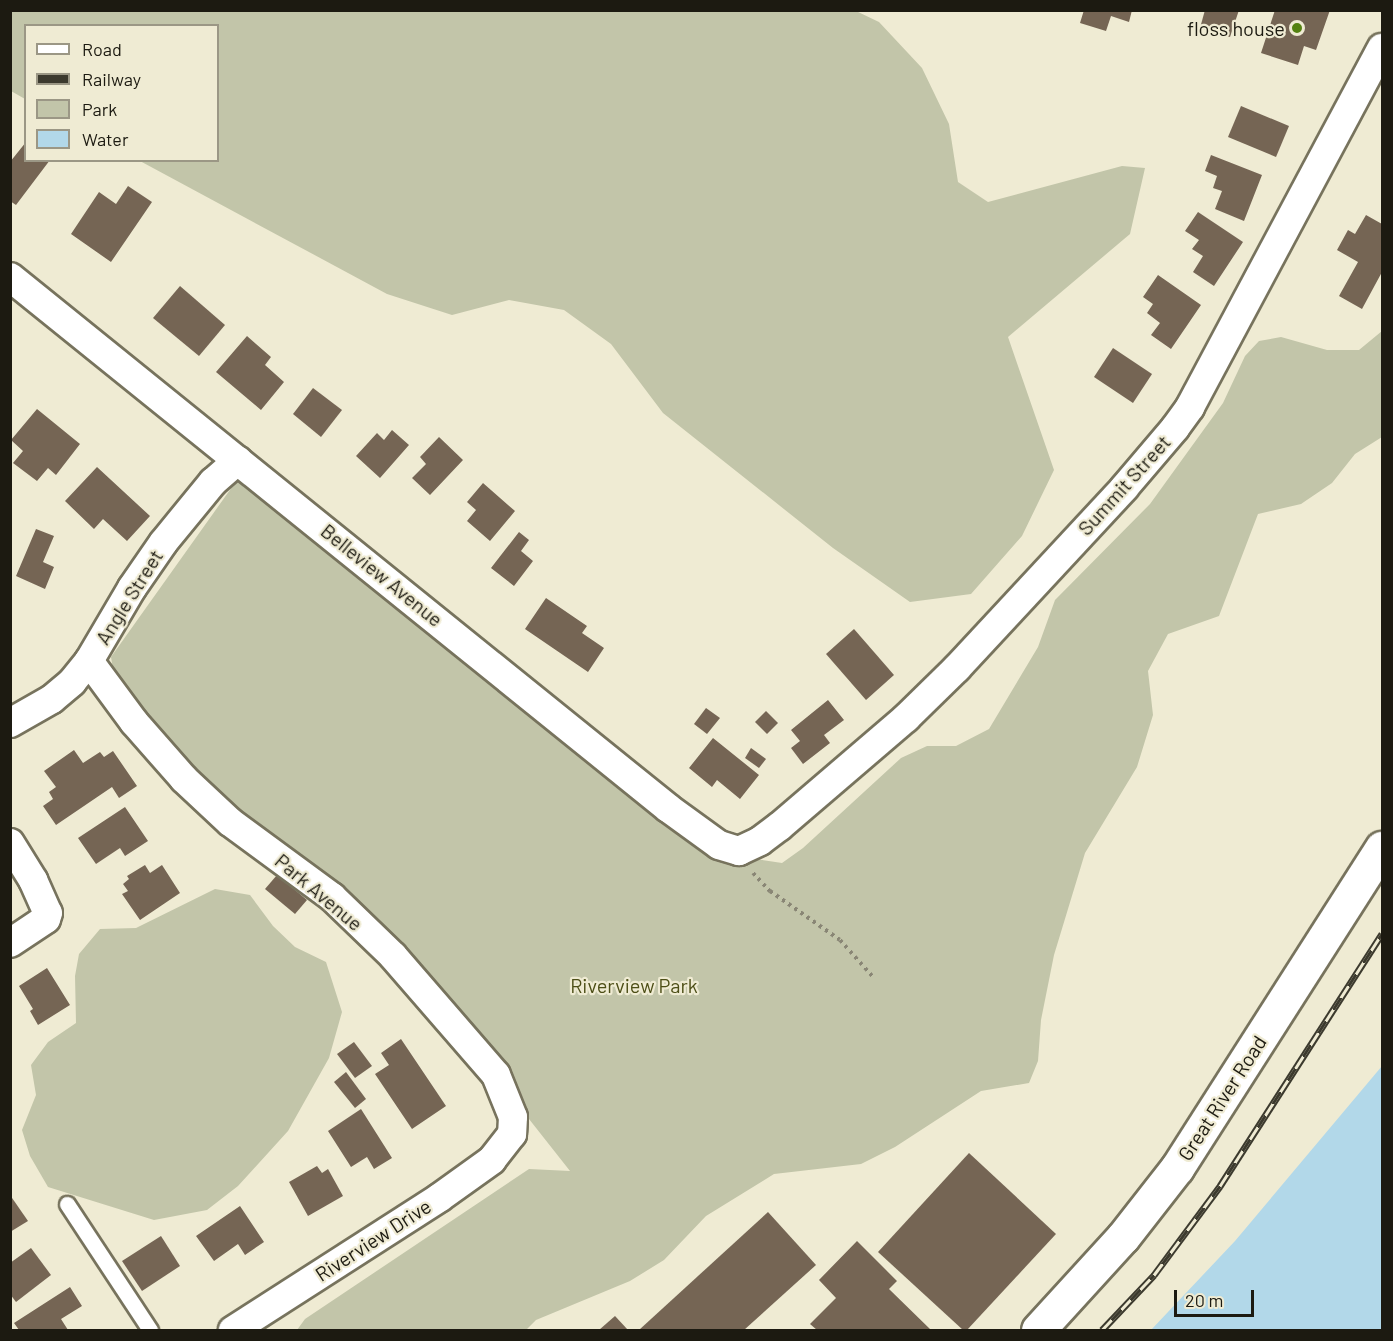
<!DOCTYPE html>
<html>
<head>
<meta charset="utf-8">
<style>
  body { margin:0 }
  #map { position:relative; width:1393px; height:1341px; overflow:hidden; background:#efebd3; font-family:Barlow,sans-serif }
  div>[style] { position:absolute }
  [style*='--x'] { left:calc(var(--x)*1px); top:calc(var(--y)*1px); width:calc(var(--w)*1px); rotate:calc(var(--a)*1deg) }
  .green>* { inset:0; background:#c2c5a9 }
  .water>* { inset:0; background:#b2d8e9 }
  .building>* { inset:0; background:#756554 }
  .path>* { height:4px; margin-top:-2px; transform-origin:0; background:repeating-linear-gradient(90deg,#898675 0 3px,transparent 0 7.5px) }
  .roads { filter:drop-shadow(2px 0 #77735d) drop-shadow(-2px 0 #77735d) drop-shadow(0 2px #77735d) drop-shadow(0 -2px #77735d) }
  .service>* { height:15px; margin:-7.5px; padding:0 7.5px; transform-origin:7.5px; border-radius:7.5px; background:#fff }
  .minor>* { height:28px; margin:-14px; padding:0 14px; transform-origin:14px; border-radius:14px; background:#fff }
  .primary>* { height:33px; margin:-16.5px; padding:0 16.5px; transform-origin:16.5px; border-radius:16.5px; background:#fff }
  .rail>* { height:7px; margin-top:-3.5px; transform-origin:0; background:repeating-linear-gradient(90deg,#efebd3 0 14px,#3c3a2e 0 28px); box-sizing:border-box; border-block:2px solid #3c3a2e }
  .dots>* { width:16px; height:16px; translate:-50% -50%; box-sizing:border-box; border:3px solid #efebd3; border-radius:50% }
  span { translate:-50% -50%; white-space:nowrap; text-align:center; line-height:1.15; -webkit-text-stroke:4.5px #efebd3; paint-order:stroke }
  .poi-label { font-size:20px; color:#1c1a11 }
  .right { translate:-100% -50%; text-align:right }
  .street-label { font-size:20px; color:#1c1a11 }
  .park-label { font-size:20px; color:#4c4e16 }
  .frame { position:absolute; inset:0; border:12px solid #1c1a11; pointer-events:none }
  .legend { position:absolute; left:24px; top:24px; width:195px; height:138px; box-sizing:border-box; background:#efebd3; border:2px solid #9b9785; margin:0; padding:8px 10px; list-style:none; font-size:18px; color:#1c1a11 }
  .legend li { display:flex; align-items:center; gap:12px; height:30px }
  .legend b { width:30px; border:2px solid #9b9785 }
  .scale { position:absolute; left:1174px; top:1290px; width:80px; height:27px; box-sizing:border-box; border:3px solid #1c1a11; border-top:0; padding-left:8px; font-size:18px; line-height:21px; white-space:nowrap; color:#1c1a11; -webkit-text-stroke:4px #efebd3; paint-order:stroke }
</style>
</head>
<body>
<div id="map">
  <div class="green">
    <i style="clip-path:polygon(10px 11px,856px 11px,879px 22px,922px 68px,949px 124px,958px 182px,988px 202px,1122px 166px,1145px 168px,1130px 234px,1008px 337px,1054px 470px,1022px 536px,971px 594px,910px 602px,833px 548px,663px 413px,611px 344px,564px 310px,509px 300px,452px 315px,387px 294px,140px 161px,218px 160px,218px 26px,26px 26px,25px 99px,11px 91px)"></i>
    <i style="clip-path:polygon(1382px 331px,1382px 437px,1355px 454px,1332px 483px,1301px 504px,1258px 514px,1219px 616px,1168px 634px,1148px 671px,1153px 715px,1137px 767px,1085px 853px,1054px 955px,1041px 1020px,1038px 1061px,1029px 1083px,981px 1091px,895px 1147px,861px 1164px,774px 1174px,706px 1216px,664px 1260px,630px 1281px,536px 1320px,526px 1330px,297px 1330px,305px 1319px,529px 1169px,570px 1171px,529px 1119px,486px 1054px,261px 829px,201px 775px,115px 681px,111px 657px,237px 480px,729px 855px,782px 863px,803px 848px,901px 758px,927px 746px,956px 746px,989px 729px,1038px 647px,1055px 600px,1150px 504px,1223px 403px,1245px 356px,1259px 341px,1281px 337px,1327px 350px,1359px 350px)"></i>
    <i style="clip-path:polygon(215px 889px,250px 895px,273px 926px,295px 947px,326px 962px,342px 1012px,329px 1058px,288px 1131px,238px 1186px,207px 1210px,154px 1220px,48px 1187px,30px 1156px,22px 1130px,36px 1095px,31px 1065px,48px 1042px,76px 1023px,75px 976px,79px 954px,100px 929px,136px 928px)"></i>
  </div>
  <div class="water">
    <i style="clip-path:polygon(1382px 1066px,1382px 1330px,1151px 1330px,1235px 1241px)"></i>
  </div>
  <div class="building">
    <i style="clip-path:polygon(1084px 10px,1132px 10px,1129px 22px,1111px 16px,1106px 31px,1080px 23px)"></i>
    <i style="clip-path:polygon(1205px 10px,1239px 10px,1230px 37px,1200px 28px)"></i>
    <i style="clip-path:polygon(1275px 10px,1330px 10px,1316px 50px,1304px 46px,1298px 65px,1261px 53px)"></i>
    <i style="clip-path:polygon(1241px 106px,1289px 126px,1276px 157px,1228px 137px)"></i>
    <i style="clip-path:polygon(26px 142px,26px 160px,50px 160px,16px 205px,10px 201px,10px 162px)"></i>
    <i style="clip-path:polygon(1211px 155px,1262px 175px,1244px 221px,1215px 209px,1222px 191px,1213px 188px,1217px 176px,1205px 171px)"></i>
    <i style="clip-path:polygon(128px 186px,152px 202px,111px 262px,71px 234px,99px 192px,116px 204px)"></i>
    <i style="clip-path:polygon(1198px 212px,1243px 242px,1214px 286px,1193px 272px,1203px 256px,1192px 249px,1199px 240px,1185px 231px)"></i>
    <i style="clip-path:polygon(1366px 215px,1382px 224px,1382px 272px,1362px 309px,1339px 296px,1358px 262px,1337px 250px,1348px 230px,1355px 234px)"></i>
    <i style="clip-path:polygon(1158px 275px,1201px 305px,1171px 349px,1151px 335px,1160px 323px,1147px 313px,1153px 304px,1143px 297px)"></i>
    <i style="clip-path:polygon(180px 286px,225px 325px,199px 356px,153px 318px)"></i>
    <i style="clip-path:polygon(247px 336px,271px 357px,265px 365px,284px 382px,261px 410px,216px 372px)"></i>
    <i style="clip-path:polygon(1113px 348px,1152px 374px,1133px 403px,1094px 377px)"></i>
    <i style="clip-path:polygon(313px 388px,342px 410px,321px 437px,293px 414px)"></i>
    <i style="clip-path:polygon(37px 409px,80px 444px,56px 475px,48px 468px,37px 481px,13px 463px,23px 451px,11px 440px)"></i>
    <i style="clip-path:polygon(392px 430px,409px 445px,380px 478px,356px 456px,377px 433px,384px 440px)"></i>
    <i style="clip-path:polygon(439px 437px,463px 460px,430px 495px,412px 478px,426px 464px,420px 457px)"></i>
    <i style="clip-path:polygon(97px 467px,150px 516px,127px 541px,103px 519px,94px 529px,65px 501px)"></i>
    <i style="clip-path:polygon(483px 483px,515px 511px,490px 541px,467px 521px,476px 510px,467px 502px)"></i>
    <i style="clip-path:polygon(36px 529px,54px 536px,43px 562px,54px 567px,45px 589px,16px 576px)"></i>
    <i style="clip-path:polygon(519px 532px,529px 540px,521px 551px,533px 561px,514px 586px,491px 568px)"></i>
    <i style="clip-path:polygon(546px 598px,587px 626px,582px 633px,604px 648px,588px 672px,525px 629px)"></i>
    <i style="clip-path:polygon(854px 629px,894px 675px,866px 700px,826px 654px)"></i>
    <i style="clip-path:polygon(828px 700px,844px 720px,824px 735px,830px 743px,803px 764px,791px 748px,800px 741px,791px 730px)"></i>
    <i style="clip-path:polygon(706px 708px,720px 718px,707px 734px,694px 724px)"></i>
    <i style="clip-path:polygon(766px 711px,778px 723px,767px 734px,755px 722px)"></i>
    <i style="clip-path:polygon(713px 738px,759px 775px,740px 799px,717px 780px,712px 787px,689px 768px)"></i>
    <i style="clip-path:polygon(751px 748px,766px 759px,759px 768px,745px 758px)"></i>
    <i style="clip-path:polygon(74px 750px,83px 763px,100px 752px,104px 757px,113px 751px,137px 786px,119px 798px,112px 787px,56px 825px,43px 806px,53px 799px,49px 792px,56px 787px,44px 771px)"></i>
    <i style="clip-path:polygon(125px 807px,148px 841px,125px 856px,120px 848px,96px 864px,78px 838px)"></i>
    <i style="clip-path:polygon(145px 865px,150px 873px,162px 865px,180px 893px,140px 920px,122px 894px,128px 891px,123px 884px,129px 879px,127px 876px)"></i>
    <i style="clip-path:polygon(277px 875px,307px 900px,295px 914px,265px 889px)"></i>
    <i style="clip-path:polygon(47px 968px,70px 1005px,38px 1025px,30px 1011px,33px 1009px,19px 986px)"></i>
    <i style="clip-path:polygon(401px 1039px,446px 1106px,412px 1129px,375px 1074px,389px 1065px,381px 1053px)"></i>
    <i style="clip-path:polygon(354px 1042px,372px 1066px,355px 1078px,337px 1054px)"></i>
    <i style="clip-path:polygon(346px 1072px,366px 1099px,355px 1108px,334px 1082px)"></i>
    <i style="clip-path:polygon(361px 1109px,392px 1158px,374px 1169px,367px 1157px,351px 1167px,328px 1131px)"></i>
    <i style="clip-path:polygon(969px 1153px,1056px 1234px,967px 1330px,963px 1330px,878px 1252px)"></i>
    <i style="clip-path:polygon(317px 1166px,322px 1173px,328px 1169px,343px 1196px,308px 1216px,289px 1182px)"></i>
    <i style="clip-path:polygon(10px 1195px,28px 1221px,10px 1232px)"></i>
    <i style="clip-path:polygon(240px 1206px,264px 1242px,245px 1255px,238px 1244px,214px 1261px,196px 1236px)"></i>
    <i style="clip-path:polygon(768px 1212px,816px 1265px,744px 1330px,639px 1330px)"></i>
    <i style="clip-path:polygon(161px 1236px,180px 1266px,142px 1291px,122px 1261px)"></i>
    <i style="clip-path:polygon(857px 1241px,897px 1281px,889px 1289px,931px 1330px,817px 1330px,810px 1324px,836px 1298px,819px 1280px)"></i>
    <i style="clip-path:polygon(31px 1248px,51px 1275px,16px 1302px,10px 1294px,10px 1263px)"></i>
    <i style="clip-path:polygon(70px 1287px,82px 1306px,61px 1319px,68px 1330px,19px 1330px,14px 1323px)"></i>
    <i style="clip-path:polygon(615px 1316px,628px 1330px,599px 1330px)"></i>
  </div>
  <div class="path">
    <i style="--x:753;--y:873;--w:25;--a:47"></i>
    <i style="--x:770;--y:891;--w:85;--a:35"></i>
    <i style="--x:840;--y:940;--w:51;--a:48.2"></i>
  </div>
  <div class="roads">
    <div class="service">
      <i style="--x:67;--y:1204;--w:151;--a:56.6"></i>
    </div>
    <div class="minor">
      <i style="--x:10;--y:277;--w:846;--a:38.9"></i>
      <i style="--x:668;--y:808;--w:63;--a:36"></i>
      <i style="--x:719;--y:845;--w:21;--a:17"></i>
      <i style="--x:739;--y:851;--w:23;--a:-25"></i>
      <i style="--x:760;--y:841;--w:25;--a:-37"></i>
      <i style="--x:780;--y:826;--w:166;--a:-40.6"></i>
      <i style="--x:906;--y:718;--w:71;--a:-44.4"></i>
      <i style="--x:957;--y:668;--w:246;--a:-47.1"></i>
      <i style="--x:1124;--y:488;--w:79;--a:-49.6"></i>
      <i style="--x:1175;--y:428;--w:26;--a:-54"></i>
      <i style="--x:1190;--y:407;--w:407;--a:-61.9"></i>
      <i style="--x:89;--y:661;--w:76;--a:53.6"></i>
      <i style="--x:134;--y:722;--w:76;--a:48.7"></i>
      <i style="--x:184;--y:779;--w:63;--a:43.1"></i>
      <i style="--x:230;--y:822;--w:127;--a:36.3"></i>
      <i style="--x:332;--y:897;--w:85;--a:44"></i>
      <i style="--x:393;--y:956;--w:157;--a:49.1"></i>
      <i style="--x:496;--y:1075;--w:45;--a:68"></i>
      <i style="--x:513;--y:1117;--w:17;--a:93"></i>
      <i style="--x:512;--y:1134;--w:33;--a:128"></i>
      <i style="--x:492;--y:1160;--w:65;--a:144.4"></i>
      <i style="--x:439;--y:1198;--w:245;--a:147.3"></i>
      <i style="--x:10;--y:723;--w:48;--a:-29.7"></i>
      <i style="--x:52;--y:699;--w:26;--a:-40"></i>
      <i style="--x:72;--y:682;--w:27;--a:-51"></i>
      <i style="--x:89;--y:661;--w:85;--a:-59.5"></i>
      <i style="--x:132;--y:588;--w:55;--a:-55.4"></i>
      <i style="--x:163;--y:543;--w:79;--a:-50.7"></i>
      <i style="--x:213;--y:482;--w:33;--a:-41"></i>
      <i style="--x:10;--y:843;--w:44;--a:58.1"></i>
      <i style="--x:33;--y:880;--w:36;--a:66"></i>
      <i style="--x:48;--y:913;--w:6;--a:108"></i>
      <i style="--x:46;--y:919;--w:43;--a:146.3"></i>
    </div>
    <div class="primary">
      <i style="--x:1038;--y:1330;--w:126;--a:-47.6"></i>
      <i style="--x:1123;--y:1237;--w:88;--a:-52"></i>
      <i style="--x:1177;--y:1168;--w:380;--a:-57.4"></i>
    </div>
  </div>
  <div class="rail">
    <i style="--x:1102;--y:1330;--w:76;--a:-46.6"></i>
    <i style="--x:1154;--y:1275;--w:111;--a:-53.4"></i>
    <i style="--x:1220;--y:1186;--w:300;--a:-57.3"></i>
  </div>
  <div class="dots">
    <i style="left:1297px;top:28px;background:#548211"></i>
  </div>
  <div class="poi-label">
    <span class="right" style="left:1285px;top:28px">floss house</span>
  </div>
  <div class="street-label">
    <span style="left:1124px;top:485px;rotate:-48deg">Summit Street</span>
    <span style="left:382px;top:575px;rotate:39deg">Belleview Avenue</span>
    <span style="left:129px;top:597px;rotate:-58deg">Angle Street</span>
    <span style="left:319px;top:892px;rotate:40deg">Park Avenue</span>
    <span style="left:1222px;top:1098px;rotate:-57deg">Great River Road</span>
    <span style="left:373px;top:1240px;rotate:-33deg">Riverview Drive</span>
  </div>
  <div class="park-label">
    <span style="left:634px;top:985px">Riverview Park</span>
  </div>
  <div class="frame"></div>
  <ul class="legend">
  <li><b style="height:8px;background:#fff"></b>Road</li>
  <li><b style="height:8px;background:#3c3a2e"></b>Railway</li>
  <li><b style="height:16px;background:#c2c5a9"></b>Park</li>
  <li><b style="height:16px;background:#b2d8e9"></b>Water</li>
  </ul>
  <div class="scale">20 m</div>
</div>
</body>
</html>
